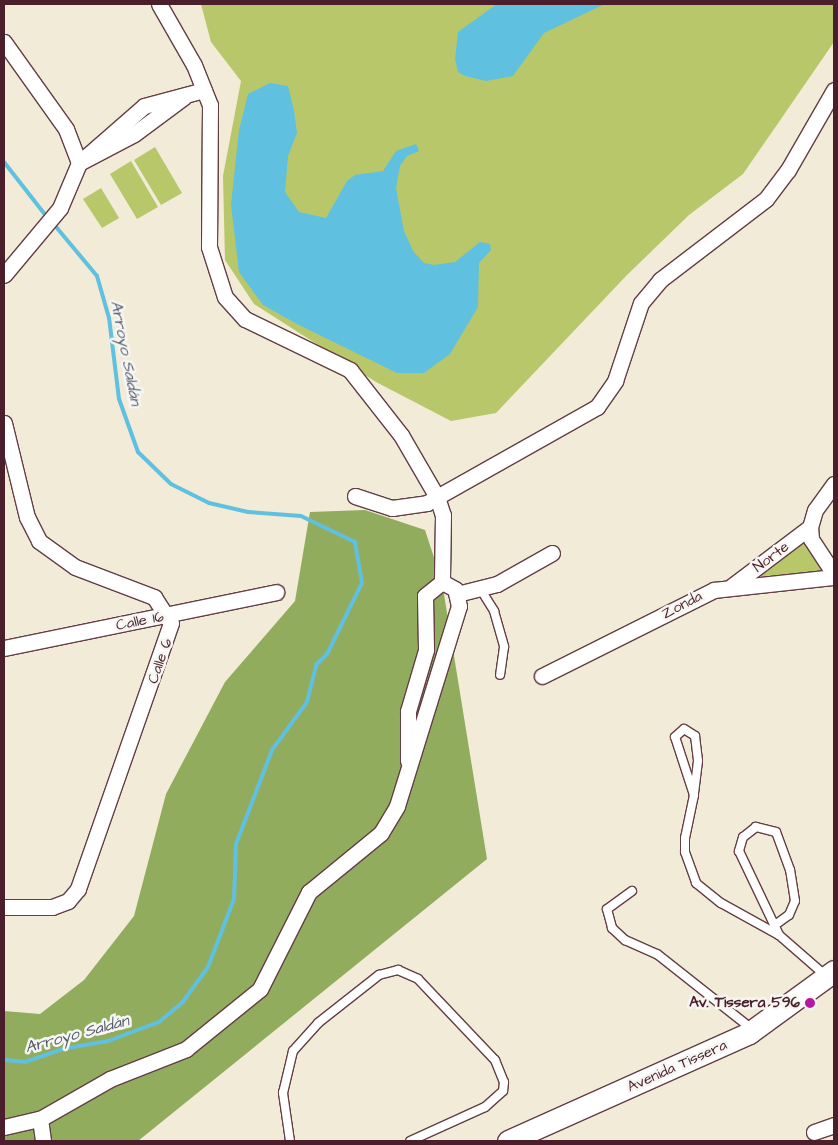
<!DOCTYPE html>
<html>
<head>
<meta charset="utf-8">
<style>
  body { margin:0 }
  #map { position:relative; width:838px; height:1145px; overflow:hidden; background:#f1ebd8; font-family:"Architects Daughter",sans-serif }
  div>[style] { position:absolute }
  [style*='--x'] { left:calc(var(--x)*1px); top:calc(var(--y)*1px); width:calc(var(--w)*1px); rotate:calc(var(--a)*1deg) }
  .green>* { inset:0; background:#b8c76a }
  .forest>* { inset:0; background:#92ac5e }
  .water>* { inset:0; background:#60c0df }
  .stream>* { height:4px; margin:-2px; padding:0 2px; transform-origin:2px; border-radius:2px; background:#60c0df }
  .roads { filter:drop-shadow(1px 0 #633e45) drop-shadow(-1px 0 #633e45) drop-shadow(0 1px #633e45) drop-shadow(0 -1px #633e45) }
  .service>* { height:8px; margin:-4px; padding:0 4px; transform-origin:4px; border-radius:4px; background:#fff }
  .minor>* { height:15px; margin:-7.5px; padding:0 7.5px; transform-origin:7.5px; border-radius:7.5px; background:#fff }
  .secondary>* { height:21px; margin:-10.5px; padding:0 10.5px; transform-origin:10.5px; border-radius:10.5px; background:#fff }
  .dots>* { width:14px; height:14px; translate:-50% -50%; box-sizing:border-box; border:2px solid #f6f6f2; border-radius:50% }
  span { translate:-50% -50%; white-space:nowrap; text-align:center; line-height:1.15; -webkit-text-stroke:5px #f6f6f2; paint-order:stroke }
  .street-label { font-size:15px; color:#4a1f2b }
  .poi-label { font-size:15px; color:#4a1f2b; font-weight:700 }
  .right { translate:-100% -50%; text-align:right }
  .water-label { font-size:16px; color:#52576a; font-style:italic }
  .frame { position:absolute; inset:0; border:5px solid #4a1f2b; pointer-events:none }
</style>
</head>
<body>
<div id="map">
  <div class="green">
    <i style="clip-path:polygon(201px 4px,834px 4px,834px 42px,743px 174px,689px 215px,627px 275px,496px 413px,451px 421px,376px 382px,254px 304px,225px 260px,223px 176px,241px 81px,211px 42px)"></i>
    <i style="clip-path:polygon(155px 147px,182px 193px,161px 205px,134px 160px)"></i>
    <i style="clip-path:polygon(131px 161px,158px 207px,137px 219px,110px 174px)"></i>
    <i style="clip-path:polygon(101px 188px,119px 218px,102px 228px,83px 199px)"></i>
    <i style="clip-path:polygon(803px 538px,825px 571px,753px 577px)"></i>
  </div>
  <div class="forest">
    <i style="clip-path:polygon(365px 510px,425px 530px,442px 582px,487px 859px,138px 1141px,4px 1141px,4px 1011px,40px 1014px,84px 980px,134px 916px,166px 794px,225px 682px,295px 601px,310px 512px)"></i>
  </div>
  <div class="water">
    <i style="clip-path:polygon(497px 4px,605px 4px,544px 33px,513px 76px,486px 81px,465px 76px,458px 72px,455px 59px,458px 32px)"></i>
    <i style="clip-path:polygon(270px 83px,288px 86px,294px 110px,297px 133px,288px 156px,285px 192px,299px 212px,326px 218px,347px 181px,355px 175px,383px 171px,396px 151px,416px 144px,419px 151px,407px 156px,400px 166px,396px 188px,404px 231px,413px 251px,424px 263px,434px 265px,455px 262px,480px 242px,490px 244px,491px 250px,479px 263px,478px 307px,450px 354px,424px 373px,397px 373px,297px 324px,263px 305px,239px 272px,231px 205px,239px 130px,248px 94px)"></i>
  </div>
  <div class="stream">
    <i style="--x:4;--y:162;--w:70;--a:52"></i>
    <i style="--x:4;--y:1060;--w:21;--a:5"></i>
    <i style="--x:25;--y:1062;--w:39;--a:-19"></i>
    <i style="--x:62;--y:1049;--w:47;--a:-9.9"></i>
    <i style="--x:108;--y:1041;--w:54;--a:-20.4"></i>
    <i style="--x:159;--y:1022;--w:30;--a:-40"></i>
    <i style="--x:182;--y:1003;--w:44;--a:-54.2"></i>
    <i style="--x:208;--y:967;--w:73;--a:-69.1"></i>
    <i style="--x:234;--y:899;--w:55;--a:-87.9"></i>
    <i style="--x:236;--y:844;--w:101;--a:-69"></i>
    <i style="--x:272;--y:750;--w:59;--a:-53.9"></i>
    <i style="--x:307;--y:702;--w:38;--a:-76"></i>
    <i style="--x:316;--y:665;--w:16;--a:-45"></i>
    <i style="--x:327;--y:654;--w:79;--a:-63.8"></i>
    <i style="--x:362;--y:583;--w:42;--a:-99.7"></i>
    <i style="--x:355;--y:542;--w:60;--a:-154.3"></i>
    <i style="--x:301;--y:516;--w:53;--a:-175.7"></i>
    <i style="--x:248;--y:512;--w:40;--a:-167"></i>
    <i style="--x:209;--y:503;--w:42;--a:-153.4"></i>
    <i style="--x:171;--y:484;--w:46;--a:-135.9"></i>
    <i style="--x:138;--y:452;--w:56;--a:-109.7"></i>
    <i style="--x:119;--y:399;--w:82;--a:-97"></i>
    <i style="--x:109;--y:318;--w:44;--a:-105.9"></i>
    <i style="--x:97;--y:276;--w:70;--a:-129.8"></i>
  </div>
  <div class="roads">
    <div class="service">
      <i style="--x:481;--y:590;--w:25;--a:58"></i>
      <i style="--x:494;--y:611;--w:37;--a:74"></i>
      <i style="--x:504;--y:647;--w:28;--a:98"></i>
      <i style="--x:694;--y:795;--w:61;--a:-108.1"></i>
      <i style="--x:675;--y:737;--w:12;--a:-42"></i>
      <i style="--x:684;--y:729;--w:13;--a:32"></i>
      <i style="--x:695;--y:736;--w:25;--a:83"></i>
      <i style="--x:698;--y:761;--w:34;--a:97"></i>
      <i style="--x:694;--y:795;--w:44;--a:101.8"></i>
      <i style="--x:685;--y:838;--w:14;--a:90"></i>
      <i style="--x:685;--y:852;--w:33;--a:70"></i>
      <i style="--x:696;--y:883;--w:32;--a:39"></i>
      <i style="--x:721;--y:903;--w:66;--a:28.9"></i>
      <i style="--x:779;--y:935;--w:62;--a:41.1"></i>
      <i style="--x:632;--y:891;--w:31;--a:144"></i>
      <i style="--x:607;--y:909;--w:20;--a:75"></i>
      <i style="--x:612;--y:928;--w:18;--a:43"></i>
      <i style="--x:625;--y:940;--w:35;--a:24"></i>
      <i style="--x:657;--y:954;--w:121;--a:38.3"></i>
      <i style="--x:775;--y:925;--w:17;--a:-36"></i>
      <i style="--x:789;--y:915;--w:15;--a:-67"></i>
      <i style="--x:795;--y:901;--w:31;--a:-99"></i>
      <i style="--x:790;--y:870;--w:40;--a:-110.2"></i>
      <i style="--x:776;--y:832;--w:21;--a:-166"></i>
      <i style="--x:756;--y:827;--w:16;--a:142"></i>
      <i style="--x:743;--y:837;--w:15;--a:106"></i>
      <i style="--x:739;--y:851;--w:93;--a:64.5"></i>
      <i style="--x:290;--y:1141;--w:49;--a:-98.3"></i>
      <i style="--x:283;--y:1093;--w:43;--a:-76.6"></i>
      <i style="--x:293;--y:1051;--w:38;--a:-48"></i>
      <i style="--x:318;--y:1023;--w:78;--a:-38.2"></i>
      <i style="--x:379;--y:975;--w:20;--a:-15"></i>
      <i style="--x:398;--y:970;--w:22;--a:24"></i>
      <i style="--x:418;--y:979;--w:112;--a:46.5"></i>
      <i style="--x:495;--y:1060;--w:24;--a:68"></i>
      <i style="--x:504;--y:1082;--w:9;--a:96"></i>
      <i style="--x:503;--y:1091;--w:24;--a:138"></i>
      <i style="--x:485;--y:1107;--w:82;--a:155.6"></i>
    </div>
    <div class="minor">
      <i style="--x:159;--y:4;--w:70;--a:60.2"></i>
      <i style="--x:194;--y:65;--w:43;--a:68.2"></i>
      <i style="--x:210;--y:105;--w:142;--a:90.4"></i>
      <i style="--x:209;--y:247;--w:52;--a:72.3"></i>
      <i style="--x:225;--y:297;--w:30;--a:48"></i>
      <i style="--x:245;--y:319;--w:117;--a:25.9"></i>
      <i style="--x:350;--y:370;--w:83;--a:51.9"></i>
      <i style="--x:401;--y:435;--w:72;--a:59.9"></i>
      <i style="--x:437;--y:497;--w:184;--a:-29.4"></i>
      <i style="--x:597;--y:407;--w:32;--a:-55"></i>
      <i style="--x:615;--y:381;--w:82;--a:-71.6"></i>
      <i style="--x:641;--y:303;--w:30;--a:-50"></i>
      <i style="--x:660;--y:280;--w:133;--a:-37.4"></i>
      <i style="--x:766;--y:199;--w:36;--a:-53"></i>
      <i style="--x:788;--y:170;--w:92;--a:-60.1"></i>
      <i style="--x:4;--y:42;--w:107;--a:54.5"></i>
      <i style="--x:66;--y:129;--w:36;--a:69"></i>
      <i style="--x:79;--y:163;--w:49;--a:112.9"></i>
      <i style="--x:60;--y:208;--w:87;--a:129.9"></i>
      <i style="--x:184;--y:97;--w:62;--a:143.5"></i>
      <i style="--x:134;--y:134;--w:62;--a:152.2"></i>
      <i style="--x:79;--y:163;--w:86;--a:-41.2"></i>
      <i style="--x:144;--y:106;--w:62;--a:-14.9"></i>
      <i style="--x:4;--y:423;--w:97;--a:76.3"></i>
      <i style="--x:27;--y:517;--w:27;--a:63"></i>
      <i style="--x:39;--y:541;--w:44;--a:35.8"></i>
      <i style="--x:75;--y:567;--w:85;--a:20.8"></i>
      <i style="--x:154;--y:597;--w:31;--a:57"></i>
      <i style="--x:171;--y:623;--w:282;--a:109.3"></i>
      <i style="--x:78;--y:889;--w:16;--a:130"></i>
      <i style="--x:68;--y:901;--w:17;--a:159"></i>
      <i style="--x:52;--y:907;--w:48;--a:180"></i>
      <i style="--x:834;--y:484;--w:32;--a:126"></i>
      <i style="--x:815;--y:510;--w:18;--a:106"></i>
      <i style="--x:810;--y:527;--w:12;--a:85"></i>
      <i style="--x:811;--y:539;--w:42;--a:56.7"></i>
      <i style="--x:355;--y:496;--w:39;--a:18"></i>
      <i style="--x:392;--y:508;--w:35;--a:-8"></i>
      <i style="--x:427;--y:503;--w:12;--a:-31"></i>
      <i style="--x:437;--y:497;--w:19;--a:72"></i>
      <i style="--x:443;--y:515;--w:67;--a:90.9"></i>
      <i style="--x:732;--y:586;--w:98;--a:-37.1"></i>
      <i style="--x:457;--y:594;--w:41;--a:-14"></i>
      <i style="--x:497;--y:584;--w:63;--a:-29.4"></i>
      <i style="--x:4;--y:648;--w:278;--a:-11.6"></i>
      <i style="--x:542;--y:676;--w:192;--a:-26.6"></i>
      <i style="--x:714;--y:590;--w:121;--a:-6.2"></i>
      <i style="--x:40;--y:1119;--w:22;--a:82"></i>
      <i style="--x:4;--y:1127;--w:37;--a:-13"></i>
      <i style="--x:40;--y:1119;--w:81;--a:-29.7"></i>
      <i style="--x:110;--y:1079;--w:82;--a:-21.5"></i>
      <i style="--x:186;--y:1049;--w:95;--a:-39"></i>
      <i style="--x:260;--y:989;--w:109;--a:-63.2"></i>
      <i style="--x:309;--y:892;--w:93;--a:-39.3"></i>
      <i style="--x:381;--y:833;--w:31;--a:-59"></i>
      <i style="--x:397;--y:806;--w:209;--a:-72.8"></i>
      <i style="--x:459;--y:606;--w:17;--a:-103"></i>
      <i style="--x:455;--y:589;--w:15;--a:-152"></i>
      <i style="--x:442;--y:582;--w:22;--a:141"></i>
      <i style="--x:425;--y:596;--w:54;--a:88.9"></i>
      <i style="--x:426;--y:650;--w:64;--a:106.4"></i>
      <i style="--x:408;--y:711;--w:50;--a:90"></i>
      <i style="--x:814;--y:1132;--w:21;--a:-19"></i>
    </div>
    <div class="secondary">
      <i style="--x:508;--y:1141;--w:264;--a:-24.1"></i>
      <i style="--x:749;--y:1033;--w:105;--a:-36.1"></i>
    </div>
  </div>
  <div class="dots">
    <i style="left:810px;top:1003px;background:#b5179e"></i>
  </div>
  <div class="street-label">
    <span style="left:771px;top:557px;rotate:-37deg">Norte</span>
    <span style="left:682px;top:605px;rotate:-27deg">Zonda</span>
    <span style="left:140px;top:621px;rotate:-11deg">Calle 16</span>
    <span style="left:160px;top:661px;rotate:-71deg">Calle 6</span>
    <span style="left:677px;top:1066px;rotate:-24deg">Avenida Tissera</span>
  </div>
  <div class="poi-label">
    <span class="right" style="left:800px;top:1003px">Av. Tissera 596</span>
  </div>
  <div class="water-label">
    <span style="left:126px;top:353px;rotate:79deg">Arroyo Saldán</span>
    <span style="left:77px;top:1034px;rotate:-15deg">Arroyo Saldán</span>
  </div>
  <div class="frame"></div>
</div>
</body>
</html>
